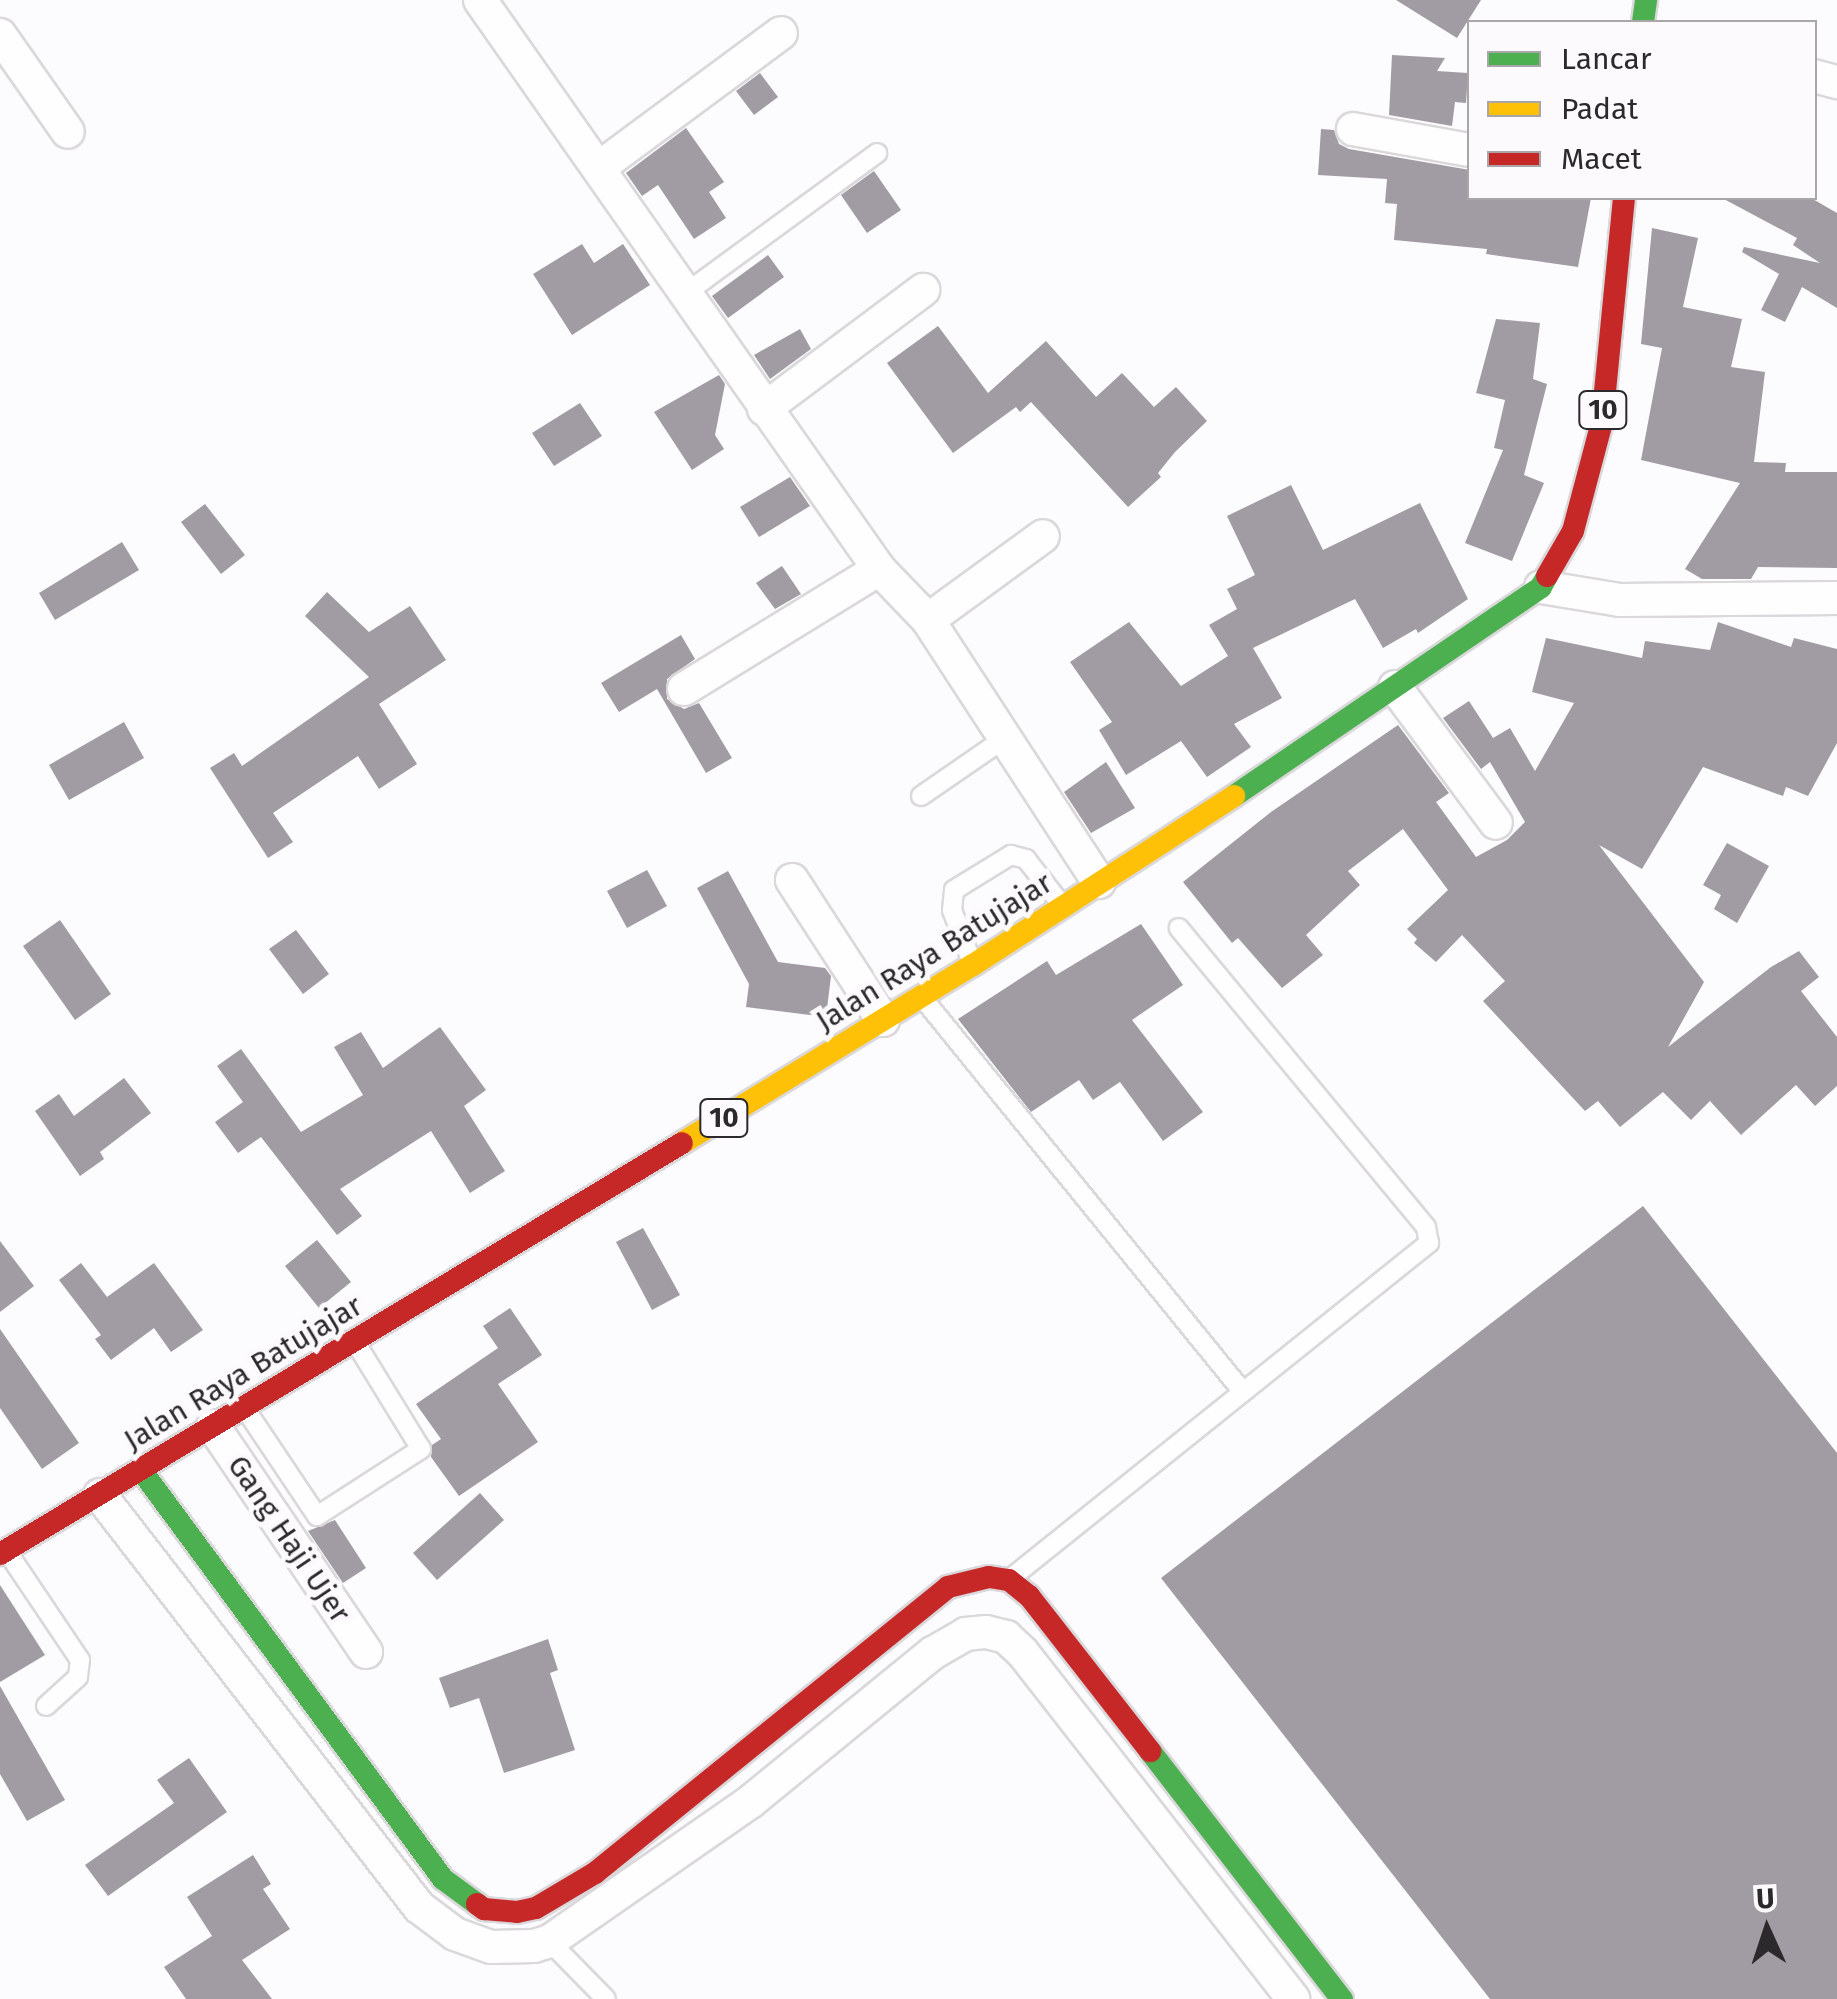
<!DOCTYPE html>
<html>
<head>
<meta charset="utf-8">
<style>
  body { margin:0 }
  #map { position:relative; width:1837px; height:1999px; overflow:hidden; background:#fcfbfd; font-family:"Fira Sans",sans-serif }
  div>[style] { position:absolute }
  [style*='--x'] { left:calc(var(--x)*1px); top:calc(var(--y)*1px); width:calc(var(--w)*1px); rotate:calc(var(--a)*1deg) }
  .building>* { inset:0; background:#a19ca3 }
  .roads { filter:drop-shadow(2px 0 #dad8db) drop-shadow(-2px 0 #dad8db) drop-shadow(0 2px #dad8db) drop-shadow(0 -2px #dad8db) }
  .lane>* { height:18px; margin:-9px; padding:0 9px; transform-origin:9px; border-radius:9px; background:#fffeff }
  .street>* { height:32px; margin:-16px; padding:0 16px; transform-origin:16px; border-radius:16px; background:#fffeff }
  .fast>* { height:22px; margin:-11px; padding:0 11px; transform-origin:11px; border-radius:11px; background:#4caf50 }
  .slow>* { height:22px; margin:-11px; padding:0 11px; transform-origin:11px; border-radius:11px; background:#ffc107 }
  .jam>* { height:22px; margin:-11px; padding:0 11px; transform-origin:11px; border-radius:11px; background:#c62828 }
  span { translate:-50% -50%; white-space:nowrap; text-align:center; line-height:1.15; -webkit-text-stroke:10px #fdfafe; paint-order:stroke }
  .shield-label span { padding:2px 8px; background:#fdfafe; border:2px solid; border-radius:8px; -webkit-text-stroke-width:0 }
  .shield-label { font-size:28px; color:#2c292d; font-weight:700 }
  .street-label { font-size:30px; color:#2c292d }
  .legend { position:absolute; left:1467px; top:20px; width:350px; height:180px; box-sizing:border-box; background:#fdfafe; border:2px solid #a9a6aa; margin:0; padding:12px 18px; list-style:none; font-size:30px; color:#2c292d }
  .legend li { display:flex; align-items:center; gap:20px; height:50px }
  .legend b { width:50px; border:2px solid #a9a6aa }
  .north { position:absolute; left:1717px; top:1879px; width:100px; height:100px; -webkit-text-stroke:8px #fdfafe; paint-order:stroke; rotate:357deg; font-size:28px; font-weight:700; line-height:40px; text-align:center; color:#2c292d }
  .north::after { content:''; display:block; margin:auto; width:35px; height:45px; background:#2c292d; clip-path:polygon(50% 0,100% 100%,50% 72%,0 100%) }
</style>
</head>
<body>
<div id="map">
  <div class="building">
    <i style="clip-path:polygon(1396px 0,1481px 0,1457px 38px)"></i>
    <i style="clip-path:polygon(1392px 55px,1445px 58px,1437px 71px,1468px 73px,1466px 103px,1455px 102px,1452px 126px,1389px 115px)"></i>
    <i style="clip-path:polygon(760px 73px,778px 97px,754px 115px,736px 91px)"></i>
    <i style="clip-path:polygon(686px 128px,724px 182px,709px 192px,726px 218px,694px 239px,658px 185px,642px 196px,626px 173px)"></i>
    <i style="clip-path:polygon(1321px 129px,1334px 130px,1339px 144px,1349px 149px,1470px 170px,1470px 198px,1591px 198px,1578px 267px,1486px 254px,1487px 249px,1394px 240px,1397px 204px,1385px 203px,1387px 179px,1318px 175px)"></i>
    <i style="clip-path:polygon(874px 171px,901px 210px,867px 233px,841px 195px)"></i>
    <i style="clip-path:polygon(1722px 198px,1811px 198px,1837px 213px,1837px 308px,1802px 287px,1785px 322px,1761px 310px,1779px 274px,1742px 252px,1744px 247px,1820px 263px,1793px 245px,1797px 238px)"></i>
    <i style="clip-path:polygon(1652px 228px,1698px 238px,1683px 307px,1742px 319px,1731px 367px,1765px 372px,1754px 462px,1786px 463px,1785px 472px,1837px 472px,1837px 568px,1758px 567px,1751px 579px,1702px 579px,1685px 569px,1740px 483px,1641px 460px,1662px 348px,1641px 344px)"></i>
    <i style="clip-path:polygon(582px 244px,594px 263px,623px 244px,650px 285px,572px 335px,533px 274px)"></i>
    <i style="clip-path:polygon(768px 255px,784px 277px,728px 318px,712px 296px)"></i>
    <i style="clip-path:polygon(1496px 319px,1540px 323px,1533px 379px,1547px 384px,1524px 475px,1544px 483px,1512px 561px,1465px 543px,1503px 450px,1494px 448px,1505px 400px,1476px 393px)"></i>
    <i style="clip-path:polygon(938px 326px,988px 393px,1046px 341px,1096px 397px,1122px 373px,1154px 407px,1176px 387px,1207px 421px,1175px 452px,1158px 473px,1161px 477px,1128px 507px,1031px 402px,1020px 412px,1016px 407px,953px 453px,887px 363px)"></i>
    <i style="clip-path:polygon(800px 329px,811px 349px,770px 379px,754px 355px)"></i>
    <i style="clip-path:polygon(719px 375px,725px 384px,715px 435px,724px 449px,692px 470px,654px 412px)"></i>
    <i style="clip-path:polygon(580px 403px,602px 436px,554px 466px,532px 433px)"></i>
    <i style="clip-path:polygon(790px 477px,810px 506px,759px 537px,740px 507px)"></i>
    <i style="clip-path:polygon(1291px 485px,1323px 550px,1420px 503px,1468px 599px,1418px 633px,1416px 629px,1383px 648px,1355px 599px,1253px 648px,1282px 698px,1234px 724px,1251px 747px,1207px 777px,1181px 741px,1126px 775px,1099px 730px,1112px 722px,1070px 662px,1129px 622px,1181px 686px,1228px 656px,1209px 625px,1237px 609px,1227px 589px,1255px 575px,1227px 516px)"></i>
    <i style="clip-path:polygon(205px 504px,245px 555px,221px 574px,181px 522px)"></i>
    <i style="clip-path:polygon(122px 542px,139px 570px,55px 620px,39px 593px)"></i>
    <i style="clip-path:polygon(782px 566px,801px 594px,775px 609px,756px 583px)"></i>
    <i style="clip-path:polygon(327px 592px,369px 632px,410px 606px,446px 660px,379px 704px,417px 764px,379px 789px,358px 756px,273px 813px,293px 842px,268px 858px,210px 768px,234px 753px,242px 766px,369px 677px,305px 616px)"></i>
    <i style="clip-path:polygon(1718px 622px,1791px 647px,1794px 638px,1837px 649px,1837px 743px,1808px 796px,1786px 787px,1783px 796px,1703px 767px,1642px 869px,1599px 845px,1704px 982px,1668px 1047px,1771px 967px,1799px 951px,1819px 977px,1801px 991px,1837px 1037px,1837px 1086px,1815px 1106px,1796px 1085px,1741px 1135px,1710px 1101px,1691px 1120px,1663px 1092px,1620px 1127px,1598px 1101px,1585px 1111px,1483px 1001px,1505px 981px,1462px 935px,1436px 962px,1414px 943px,1417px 939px,1407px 929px,1448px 890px,1403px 829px,1348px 871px,1360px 885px,1306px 935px,1323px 955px,1282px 988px,1238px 938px,1232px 943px,1183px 882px,1271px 812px,1398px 725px,1449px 793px,1436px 802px,1476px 857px,1507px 840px,1525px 822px,1490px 762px,1481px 769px,1443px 718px,1469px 701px,1493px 738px,1510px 728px,1535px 771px,1574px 703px,1532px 692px,1546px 638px,1642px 658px,1645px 641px,1710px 650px)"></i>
    <i style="clip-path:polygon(681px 635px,695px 659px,667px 679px,667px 699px,684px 709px,699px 703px,732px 758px,706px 773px,657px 689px,619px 712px,601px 683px)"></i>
    <i style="clip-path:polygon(124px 722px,144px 758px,69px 800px,49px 765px)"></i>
    <i style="clip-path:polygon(1106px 762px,1135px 808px,1091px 833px,1064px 792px)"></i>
    <i style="clip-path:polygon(1727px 843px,1769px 866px,1737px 923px,1714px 909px,1721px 895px,1703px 885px)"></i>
    <i style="clip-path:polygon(647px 870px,667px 906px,627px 928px,607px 891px)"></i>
    <i style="clip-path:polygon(728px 871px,778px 962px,825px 968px,831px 976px,826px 1017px,746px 1007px,749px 984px,697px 888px)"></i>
    <i style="clip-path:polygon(60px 920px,111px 994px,75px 1020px,23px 946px)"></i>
    <i style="clip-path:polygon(1141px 924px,1183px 985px,1132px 1020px,1203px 1112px,1163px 1141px,1120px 1082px,1093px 1100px,1079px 1080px,1031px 1112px,958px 1019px,1047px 961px,1056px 975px)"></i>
    <i style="clip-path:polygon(296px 930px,329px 974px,303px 994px,269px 949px)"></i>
    <i style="clip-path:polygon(440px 1027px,486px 1090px,464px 1106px,505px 1171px,470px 1193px,431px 1131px,340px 1189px,362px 1216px,337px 1235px,261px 1137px,238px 1153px,215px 1122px,243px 1102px,217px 1066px,241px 1049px,301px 1132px,363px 1095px,334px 1047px,361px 1032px,383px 1068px)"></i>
    <i style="clip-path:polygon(124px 1078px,151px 1113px,100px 1152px,104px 1159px,80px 1176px,35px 1111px,59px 1094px,74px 1116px)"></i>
    <i style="clip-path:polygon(1643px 1206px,1837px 1453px,1837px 1999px,1490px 1999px,1161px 1578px)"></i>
    <i style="clip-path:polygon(643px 1228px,680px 1295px,652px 1310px,616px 1242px)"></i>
    <i style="clip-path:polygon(317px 1240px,351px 1282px,319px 1308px,285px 1266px)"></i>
    <i style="clip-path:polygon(0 1241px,34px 1286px,0 1312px)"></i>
    <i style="clip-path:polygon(81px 1263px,107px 1297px,154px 1263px,203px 1330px,171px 1352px,154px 1328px,111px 1360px,95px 1339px,101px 1335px,59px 1280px)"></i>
    <i style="clip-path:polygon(510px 1308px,542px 1355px,498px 1384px,538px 1442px,459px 1496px,431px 1457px,432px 1445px,441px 1439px,416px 1404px,498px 1348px,483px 1326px)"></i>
    <i style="clip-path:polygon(0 1329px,79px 1443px,42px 1469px,0 1408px)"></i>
    <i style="clip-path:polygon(480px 1493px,504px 1520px,437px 1580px,413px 1553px)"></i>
    <i style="clip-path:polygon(335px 1520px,366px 1568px,343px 1583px,308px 1531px)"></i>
    <i style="clip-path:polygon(0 1585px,45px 1655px,0 1682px)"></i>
    <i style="clip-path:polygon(548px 1639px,558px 1670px,550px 1673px,575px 1750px,504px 1773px,479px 1698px,450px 1708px,439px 1678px)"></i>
    <i style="clip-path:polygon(0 1686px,65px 1800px,27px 1821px,0 1774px)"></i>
    <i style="clip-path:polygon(189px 1758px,227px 1812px,108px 1896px,85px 1865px,174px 1803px,157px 1780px)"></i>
    <i style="clip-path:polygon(253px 1855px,271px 1884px,263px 1889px,290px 1929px,242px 1960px,272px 1999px,186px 1999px,164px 1967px,212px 1936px,187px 1897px)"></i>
  </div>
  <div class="roads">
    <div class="lane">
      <i style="--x:686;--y:293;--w:237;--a:-36.2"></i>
      <i style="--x:921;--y:796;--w:102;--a:-34.6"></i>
      <i style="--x:971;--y:960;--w:53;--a:-110.8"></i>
      <i style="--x:952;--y:910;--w:20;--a:-84"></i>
      <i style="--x:954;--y:890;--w:67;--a:-31.6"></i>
      <i style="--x:1011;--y:855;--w:16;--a:15"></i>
      <i style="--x:1026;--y:859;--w:57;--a:52.1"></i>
      <i style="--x:925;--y:1001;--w:504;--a:50.88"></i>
      <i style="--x:248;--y:1413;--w:124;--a:56.2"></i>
      <i style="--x:317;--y:1516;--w:124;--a:-32.8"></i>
      <i style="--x:421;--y:1449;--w:122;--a:-121.6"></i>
      <i style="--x:8;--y:1553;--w:129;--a:56.1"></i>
      <i style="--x:80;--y:1660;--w:17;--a:97"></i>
      <i style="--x:78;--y:1677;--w:43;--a:137.8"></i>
      <i style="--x:1011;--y:1578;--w:536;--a:-38.71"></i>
      <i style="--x:1429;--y:1243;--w:16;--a:-101"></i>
      <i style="--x:1426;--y:1227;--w:388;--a:-129.6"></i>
      <i style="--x:547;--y:1939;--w:84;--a:45.5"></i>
    </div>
    <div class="street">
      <i style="--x:480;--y:0;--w:695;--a:54.96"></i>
      <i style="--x:879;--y:569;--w:71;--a:46.1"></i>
      <i style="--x:928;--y:620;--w:313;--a:56.9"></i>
      <i style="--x:0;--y:35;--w:118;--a:55"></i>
      <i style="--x:1814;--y:76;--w:24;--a:15"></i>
      <i style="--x:1353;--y:129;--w:119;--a:10.2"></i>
      <i style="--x:600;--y:167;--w:225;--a:-36.5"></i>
      <i style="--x:764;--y:409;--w:199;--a:-36.8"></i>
      <i style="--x:1541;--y:587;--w:80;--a:9.3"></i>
      <i style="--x:1620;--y:600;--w:217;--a:-0.5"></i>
      <i style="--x:928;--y:620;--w:142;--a:-36.1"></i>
      <i style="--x:1395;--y:687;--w:169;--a:53.4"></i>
      <i style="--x:684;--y:689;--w:229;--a:-31.6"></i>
      <i style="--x:792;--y:880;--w:167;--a:57"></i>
      <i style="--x:213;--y:1426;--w:273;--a:55.9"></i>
      <i style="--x:100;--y:1495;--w:521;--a:52.25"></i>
      <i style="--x:419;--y:1907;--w:45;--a:36.9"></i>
      <i style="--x:455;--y:1934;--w:38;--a:20"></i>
      <i style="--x:491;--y:1947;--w:43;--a:-1.3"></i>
      <i style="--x:534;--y:1946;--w:17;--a:-17"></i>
      <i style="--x:550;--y:1941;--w:244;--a:-34.8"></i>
      <i style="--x:750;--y:1802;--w:236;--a:-39.2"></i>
      <i style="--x:933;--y:1653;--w:38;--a:-30"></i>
      <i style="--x:966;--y:1634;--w:20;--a:-6"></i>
      <i style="--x:986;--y:1632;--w:21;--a:14"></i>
      <i style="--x:1006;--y:1637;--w:23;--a:43"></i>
      <i style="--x:1023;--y:1653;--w:439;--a:52"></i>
    </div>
    <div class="fast">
      <i style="--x:1643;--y:22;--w:22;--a:-82"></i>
      <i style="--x:1234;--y:796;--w:371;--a:-34.2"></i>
      <i style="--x:1541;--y:587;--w:13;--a:-61"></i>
      <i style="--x:141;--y:1470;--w:508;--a:53.56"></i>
      <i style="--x:443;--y:1879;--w:42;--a:36.3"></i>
      <i style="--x:1150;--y:1751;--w:314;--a:52.3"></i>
    </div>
    <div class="slow">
      <i style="--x:682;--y:1143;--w:341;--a:-31.5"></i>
      <i style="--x:973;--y:965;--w:311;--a:-32.9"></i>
    </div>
    <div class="jam">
      <i style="--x:1547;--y:576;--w:52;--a:-60"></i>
      <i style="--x:1573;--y:531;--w:113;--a:-75.1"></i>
      <i style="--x:1602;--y:422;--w:225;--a:-84.4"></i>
      <i style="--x:0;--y:1554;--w:796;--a:-31.07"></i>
      <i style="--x:477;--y:1904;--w:9;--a:36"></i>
      <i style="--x:484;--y:1909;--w:33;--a:5"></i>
      <i style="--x:517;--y:1912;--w:19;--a:-12"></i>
      <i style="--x:536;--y:1908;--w:69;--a:-30.7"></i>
      <i style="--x:595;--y:1873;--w:454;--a:-39"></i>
      <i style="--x:948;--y:1587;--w:42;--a:-13.7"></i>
      <i style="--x:989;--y:1577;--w:20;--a:9"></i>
      <i style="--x:1009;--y:1580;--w:26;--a:39"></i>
      <i style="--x:1029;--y:1596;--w:197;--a:52"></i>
    </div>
  </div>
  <div class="shield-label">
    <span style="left:1603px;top:410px">10</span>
    <span style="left:724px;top:1118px">10</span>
  </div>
  <div class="street-label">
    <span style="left:934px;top:952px;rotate:-32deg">Jalan Raya Batujajar</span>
    <span style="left:243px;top:1373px;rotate:-31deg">Jalan Raya Batujajar</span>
    <span style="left:289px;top:1539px;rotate:56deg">Gang Haji Ujer</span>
  </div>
  <ul class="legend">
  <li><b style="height:12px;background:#4caf50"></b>Lancar</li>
  <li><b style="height:12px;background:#ffc107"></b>Padat</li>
  <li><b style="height:12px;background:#c62828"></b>Macet</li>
  </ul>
  <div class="north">U</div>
</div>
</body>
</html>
